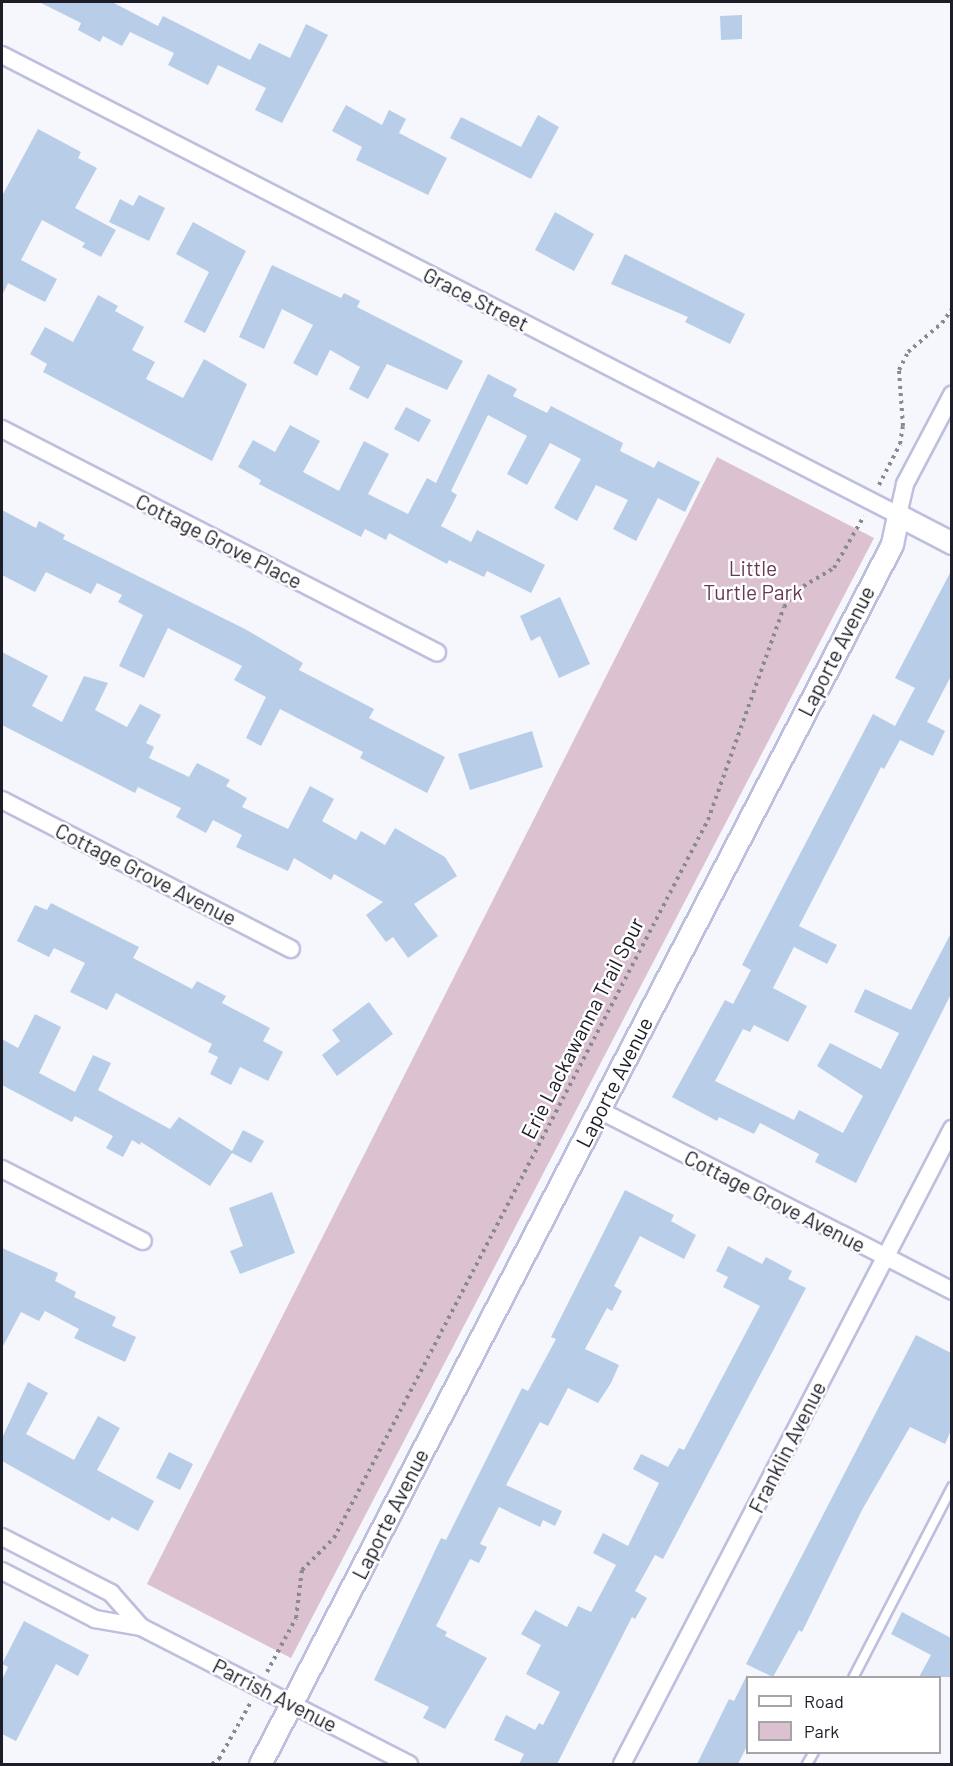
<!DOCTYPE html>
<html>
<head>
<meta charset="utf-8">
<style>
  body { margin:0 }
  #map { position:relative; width:953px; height:1766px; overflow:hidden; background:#f6f6fd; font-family:Barlow,sans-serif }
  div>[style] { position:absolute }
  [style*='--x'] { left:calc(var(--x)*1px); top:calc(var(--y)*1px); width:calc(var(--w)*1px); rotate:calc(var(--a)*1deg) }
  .green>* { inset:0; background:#dcc1d1 }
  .building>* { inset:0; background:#b8cde8 }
  .path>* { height:4px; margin-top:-2px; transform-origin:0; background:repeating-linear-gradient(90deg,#898992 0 3px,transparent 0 7.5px) }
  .roads { filter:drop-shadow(2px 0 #bebfdf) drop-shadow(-2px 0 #bebfdf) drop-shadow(0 2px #bebfdf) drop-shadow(0 -2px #bebfdf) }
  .service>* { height:8px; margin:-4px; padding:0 4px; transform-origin:4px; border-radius:4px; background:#fff }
  .minor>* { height:16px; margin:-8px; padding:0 8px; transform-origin:8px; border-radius:8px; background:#fff }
  .tertiary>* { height:21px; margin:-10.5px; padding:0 10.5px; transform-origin:10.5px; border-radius:10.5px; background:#fff }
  span { translate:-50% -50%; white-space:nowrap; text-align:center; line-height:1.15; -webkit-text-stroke:5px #fff; paint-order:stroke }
  .street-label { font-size:21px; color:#1d1d28 }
  .park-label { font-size:21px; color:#683756 }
  .frame { position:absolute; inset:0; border:3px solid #1d1d28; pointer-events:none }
  .legend { position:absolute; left:746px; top:1676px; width:195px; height:78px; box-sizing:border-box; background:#fff; border:2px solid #a5a5a9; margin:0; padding:8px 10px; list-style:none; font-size:18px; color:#1d1d28 }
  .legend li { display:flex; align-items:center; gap:12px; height:30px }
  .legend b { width:30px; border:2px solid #a5a5a9 }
</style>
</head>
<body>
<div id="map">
  <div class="green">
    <i style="clip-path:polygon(717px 457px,874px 538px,291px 1658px,147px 1584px)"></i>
  </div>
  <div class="building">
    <i style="clip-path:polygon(39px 2px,112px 2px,158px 26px,163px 16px,250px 60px,259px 43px,290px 58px,306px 24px,328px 35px,282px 123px,255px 110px,266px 88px,218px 65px,208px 85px,168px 65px,174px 53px,130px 32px,122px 46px,103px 36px,100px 42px,78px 30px,81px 23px)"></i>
    <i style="clip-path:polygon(742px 15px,742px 39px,721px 40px,720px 16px)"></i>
    <i style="clip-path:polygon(346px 105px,382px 125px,389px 110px,406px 119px,399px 133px,447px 158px,428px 195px,356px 160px,362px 147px,332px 131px)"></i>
    <i style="clip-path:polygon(538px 115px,559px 127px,531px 179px,450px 138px,461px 117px,521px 147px)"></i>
    <i style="clip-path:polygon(38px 129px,81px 152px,78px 158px,97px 168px,75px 208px,116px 230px,101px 257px,82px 247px,85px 243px,42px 220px,21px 260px,57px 279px,45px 302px,8px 283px,2px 296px,2px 196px)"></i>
    <i style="clip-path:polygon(139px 195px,165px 208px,149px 241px,109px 222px,120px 199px,133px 206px)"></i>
    <i style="clip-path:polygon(555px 212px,594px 234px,574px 271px,535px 250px)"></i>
    <i style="clip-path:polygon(193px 222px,246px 251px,205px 333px,184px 322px,209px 272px,176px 254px)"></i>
    <i style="clip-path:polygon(625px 254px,745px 314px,730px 344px,685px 322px,688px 317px,611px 284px)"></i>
    <i style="clip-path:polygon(272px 265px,341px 298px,344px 293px,360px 301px,357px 307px,463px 361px,447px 390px,387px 364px,368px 399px,349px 389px,360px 367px,330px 350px,317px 376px,293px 363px,313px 325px,282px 309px,264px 349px,239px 337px)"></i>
    <i style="clip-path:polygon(98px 295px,118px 306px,115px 311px,144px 327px,132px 350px,155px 362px,146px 379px,183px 398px,204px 359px,247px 384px,212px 461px,43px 372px,47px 364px,30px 354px,45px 327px,73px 342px)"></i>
    <i style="clip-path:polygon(488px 374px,517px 389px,513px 396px,547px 413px,551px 406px,623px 443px,620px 451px,654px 468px,658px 461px,700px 482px,685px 512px,658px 498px,636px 541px,613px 529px,628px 500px,596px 485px,577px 521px,554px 508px,581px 459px,550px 443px,527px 485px,507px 474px,527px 436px,488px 415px,451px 491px,457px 495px,441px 526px,471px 542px,477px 530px,545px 565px,531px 593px,487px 571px,484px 577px,449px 560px,447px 564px,389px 533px,386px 540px,365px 529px,361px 537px,259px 484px,261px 480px,238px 467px,253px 440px,275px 452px,290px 425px,320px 441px,303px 472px,339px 491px,364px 441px,389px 454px,368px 494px,408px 514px,427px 478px,436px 483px)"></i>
    <i style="clip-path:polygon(406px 407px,431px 420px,419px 442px,394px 429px)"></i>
    <i style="clip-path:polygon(2px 510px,36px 528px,39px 521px,65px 535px,63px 539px,245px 629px,303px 663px,299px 670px,374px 709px,369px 718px,445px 757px,427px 793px,360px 758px,363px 752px,280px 709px,261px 746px,246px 738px,266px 697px,234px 680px,242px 666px,168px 628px,144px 678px,119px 666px,143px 615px,118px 602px,122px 595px,97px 583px,91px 594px,46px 572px,35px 592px,2px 575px)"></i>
    <i style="clip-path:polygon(951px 571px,951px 676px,927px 722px,945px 731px,933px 756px,900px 740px,884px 769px,881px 767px,799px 926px,837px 945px,827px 964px,794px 947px,773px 988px,807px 1006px,788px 1042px,754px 1025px,750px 1032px,743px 1029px,715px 1081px,794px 1120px,799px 1110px,843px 1133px,863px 1096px,817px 1066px,830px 1043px,881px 1069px,899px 1033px,854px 1012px,865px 989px,911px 1010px,951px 933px,951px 994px,856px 1183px,815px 1162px,819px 1154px,760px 1123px,754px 1134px,719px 1117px,717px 1121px,672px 1097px,725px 1000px,733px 1004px,751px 970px,742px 965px,873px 714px,895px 726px,915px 688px,895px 678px)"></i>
    <i style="clip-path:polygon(560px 597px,590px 664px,559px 678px,540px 636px,531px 641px,520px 616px)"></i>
    <i style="clip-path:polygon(2px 652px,48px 676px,32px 706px,62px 722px,84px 676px,108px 683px,95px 710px,127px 727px,140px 704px,161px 715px,146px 743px,154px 747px,149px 758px,189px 777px,197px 763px,230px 780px,226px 786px,247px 798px,242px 807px,288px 829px,310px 786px,334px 799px,322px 821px,356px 840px,361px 831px,385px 845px,395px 828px,445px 857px,457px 876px,414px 904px,438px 936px,408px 958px,393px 937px,386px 942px,366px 915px,383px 902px,334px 874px,331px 880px,294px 858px,288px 871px,236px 847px,242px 835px,213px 820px,206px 833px,176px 817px,181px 808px,138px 787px,135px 793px,2px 725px)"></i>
    <i style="clip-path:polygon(532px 731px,543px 767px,470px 790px,458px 754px)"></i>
    <i style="clip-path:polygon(51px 903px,139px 947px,133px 958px,192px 989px,197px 981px,226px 996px,222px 1003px,270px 1028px,263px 1041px,283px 1052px,268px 1081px,240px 1067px,231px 1085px,210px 1074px,218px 1057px,208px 1052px,212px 1044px,116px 993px,107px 1010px,70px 992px,85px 963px,54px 948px,49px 957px,17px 941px,35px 905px,47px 910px)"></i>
    <i style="clip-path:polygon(369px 1002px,393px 1034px,337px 1076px,322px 1055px,340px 1041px,332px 1030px)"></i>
    <i style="clip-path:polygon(35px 1014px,61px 1027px,39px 1073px,75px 1092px,93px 1055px,111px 1063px,98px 1090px,170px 1129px,179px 1117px,232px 1151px,243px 1130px,264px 1141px,251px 1163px,232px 1153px,210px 1186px,141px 1142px,140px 1145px,132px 1140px,123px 1157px,106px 1148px,113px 1136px,75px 1116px,72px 1122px,2px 1085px,2px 1039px,18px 1048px)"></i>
    <i style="clip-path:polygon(625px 1190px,674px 1215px,671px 1221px,696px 1235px,684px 1259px,640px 1236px,614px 1286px,622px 1291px,612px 1311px,607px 1308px,585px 1349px,619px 1365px,611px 1383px,598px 1403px,568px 1388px,548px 1426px,540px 1422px,506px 1485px,562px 1511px,555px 1526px,543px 1520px,540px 1527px,499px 1507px,480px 1544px,487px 1547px,479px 1563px,470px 1559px,436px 1626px,447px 1632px,445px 1636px,487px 1658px,445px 1729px,423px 1718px,429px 1707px,374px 1680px,441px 1538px,446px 1540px,522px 1388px,528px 1391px,556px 1339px,551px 1337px)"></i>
    <i style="clip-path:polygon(272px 1192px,295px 1253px,240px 1274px,230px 1251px,243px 1246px,229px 1208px)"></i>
    <i style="clip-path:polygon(728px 1246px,762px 1264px,766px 1257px,792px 1271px,788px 1279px,806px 1288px,663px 1559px,655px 1555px,635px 1591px,647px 1598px,635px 1619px,632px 1617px,557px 1764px,519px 1764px,524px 1754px,494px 1740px,506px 1715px,535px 1730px,539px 1723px,543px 1725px,560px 1692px,526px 1674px,541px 1645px,521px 1634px,535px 1610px,567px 1627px,578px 1606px,591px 1612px,616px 1565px,593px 1553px,603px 1533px,628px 1546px,659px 1483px,633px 1469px,641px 1454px,668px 1467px,679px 1448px,684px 1450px,760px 1306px,723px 1287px,728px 1277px,716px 1271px)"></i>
    <i style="clip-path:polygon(2px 1248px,58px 1273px,55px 1281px,76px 1292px,74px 1297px,116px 1317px,112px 1326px,136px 1337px,125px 1362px,74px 1338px,79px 1329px,45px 1311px,39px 1321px,21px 1312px,2px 1348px)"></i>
    <i style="clip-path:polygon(916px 1335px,951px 1353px,951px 1430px,945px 1444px,910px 1427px,862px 1510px,802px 1632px,799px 1630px,773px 1677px,746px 1664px)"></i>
    <i style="clip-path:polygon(28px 1382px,48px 1393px,26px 1434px,74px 1460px,98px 1416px,120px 1428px,97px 1470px,154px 1501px,138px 1531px,112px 1517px,109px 1521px,2px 1461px,2px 1438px)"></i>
    <i style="clip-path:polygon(169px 1452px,193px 1464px,180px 1490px,156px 1478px)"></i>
    <i style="clip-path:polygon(902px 1612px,951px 1638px,951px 1677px,919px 1677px,931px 1655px,891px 1634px)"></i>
    <i style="clip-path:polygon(24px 1621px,89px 1655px,78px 1676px,56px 1664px,16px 1741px,2px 1734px,2px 1680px,8px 1667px,2px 1664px)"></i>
    <i style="clip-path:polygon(747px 1675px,747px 1746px,738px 1764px,697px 1764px,729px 1699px,734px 1701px)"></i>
  </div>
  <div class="path">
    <i style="--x:879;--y:485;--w:46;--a:-62.9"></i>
    <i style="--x:900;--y:444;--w:18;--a:-81"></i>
    <i style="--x:903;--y:426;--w:56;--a:-94.1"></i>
    <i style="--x:899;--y:370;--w:20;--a:-63"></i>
    <i style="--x:908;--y:352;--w:45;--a:-40.5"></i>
    <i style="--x:942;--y:323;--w:17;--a:-54"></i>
    <i style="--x:267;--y:1672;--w:61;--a:-61.8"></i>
    <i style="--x:296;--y:1618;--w:48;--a:-82.9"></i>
    <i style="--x:302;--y:1570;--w:45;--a:-45"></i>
    <i style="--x:334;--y:1538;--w:810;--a:-62.49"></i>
    <i style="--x:708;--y:820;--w:226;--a:-70.4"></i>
    <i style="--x:784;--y:607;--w:21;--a:-53"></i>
    <i style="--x:797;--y:590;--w:43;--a:-30.7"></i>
    <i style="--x:834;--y:568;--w:60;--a:-60"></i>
    <i style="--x:212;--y:1764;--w:9;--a:-36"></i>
    <i style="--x:219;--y:1759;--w:65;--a:-60.7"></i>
  </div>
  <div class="roads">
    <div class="service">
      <i style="--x:853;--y:1678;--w:215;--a:-62.6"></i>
      <i style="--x:807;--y:1764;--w:14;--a:-60"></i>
    </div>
    <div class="minor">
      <i style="--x:2;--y:55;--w:1007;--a:27.18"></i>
      <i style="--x:898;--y:515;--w:32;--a:-77"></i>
      <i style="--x:905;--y:484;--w:101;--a:-62.2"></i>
      <i style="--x:2;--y:429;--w:489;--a:27.2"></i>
      <i style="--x:2;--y:800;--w:325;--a:27.3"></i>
      <i style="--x:599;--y:1110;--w:397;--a:27.1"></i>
      <i style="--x:2;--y:1169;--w:158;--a:27.1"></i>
      <i style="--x:2;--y:1537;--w:123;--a:27.2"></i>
      <i style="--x:111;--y:1593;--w:45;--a:48.6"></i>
      <i style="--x:2;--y:1571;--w:105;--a:27.3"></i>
      <i style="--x:95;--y:1619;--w:47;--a:9.9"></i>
      <i style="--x:141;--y:1627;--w:301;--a:27.1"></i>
      <i style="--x:622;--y:1764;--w:716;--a:-62.54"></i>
    </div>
    <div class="tertiary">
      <i style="--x:260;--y:1764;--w:1374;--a:-62.61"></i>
      <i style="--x:892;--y:544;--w:30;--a:-78"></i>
      <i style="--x:898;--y:515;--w:61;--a:27.4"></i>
    </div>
  </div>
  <div class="street-label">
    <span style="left:476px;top:299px;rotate:27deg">Grace Street</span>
    <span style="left:219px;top:541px;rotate:27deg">Cottage Grove Place</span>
    <span style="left:836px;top:651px;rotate:-63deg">Laporte Avenue</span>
    <span style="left:146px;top:874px;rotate:27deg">Cottage Grove Avenue</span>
    <span style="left:582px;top:1028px;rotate:-63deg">Erie Lackawanna Trail Spur</span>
    <span style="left:614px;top:1082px;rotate:-63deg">Laporte Avenue</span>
    <span style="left:775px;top:1201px;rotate:27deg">Cottage Grove Avenue</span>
    <span style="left:787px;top:1447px;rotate:-63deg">Franklin Avenue</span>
    <span style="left:390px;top:1514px;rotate:-63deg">Laporte Avenue</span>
    <span style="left:275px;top:1695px;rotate:27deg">Parrish Avenue</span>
  </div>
  <div class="park-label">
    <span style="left:753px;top:580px">Little<br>Turtle Park</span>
  </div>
  <div class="frame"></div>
  <ul class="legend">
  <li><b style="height:8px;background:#fff"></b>Road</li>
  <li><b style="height:16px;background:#dcc1d1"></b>Park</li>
  </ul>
</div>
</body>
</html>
